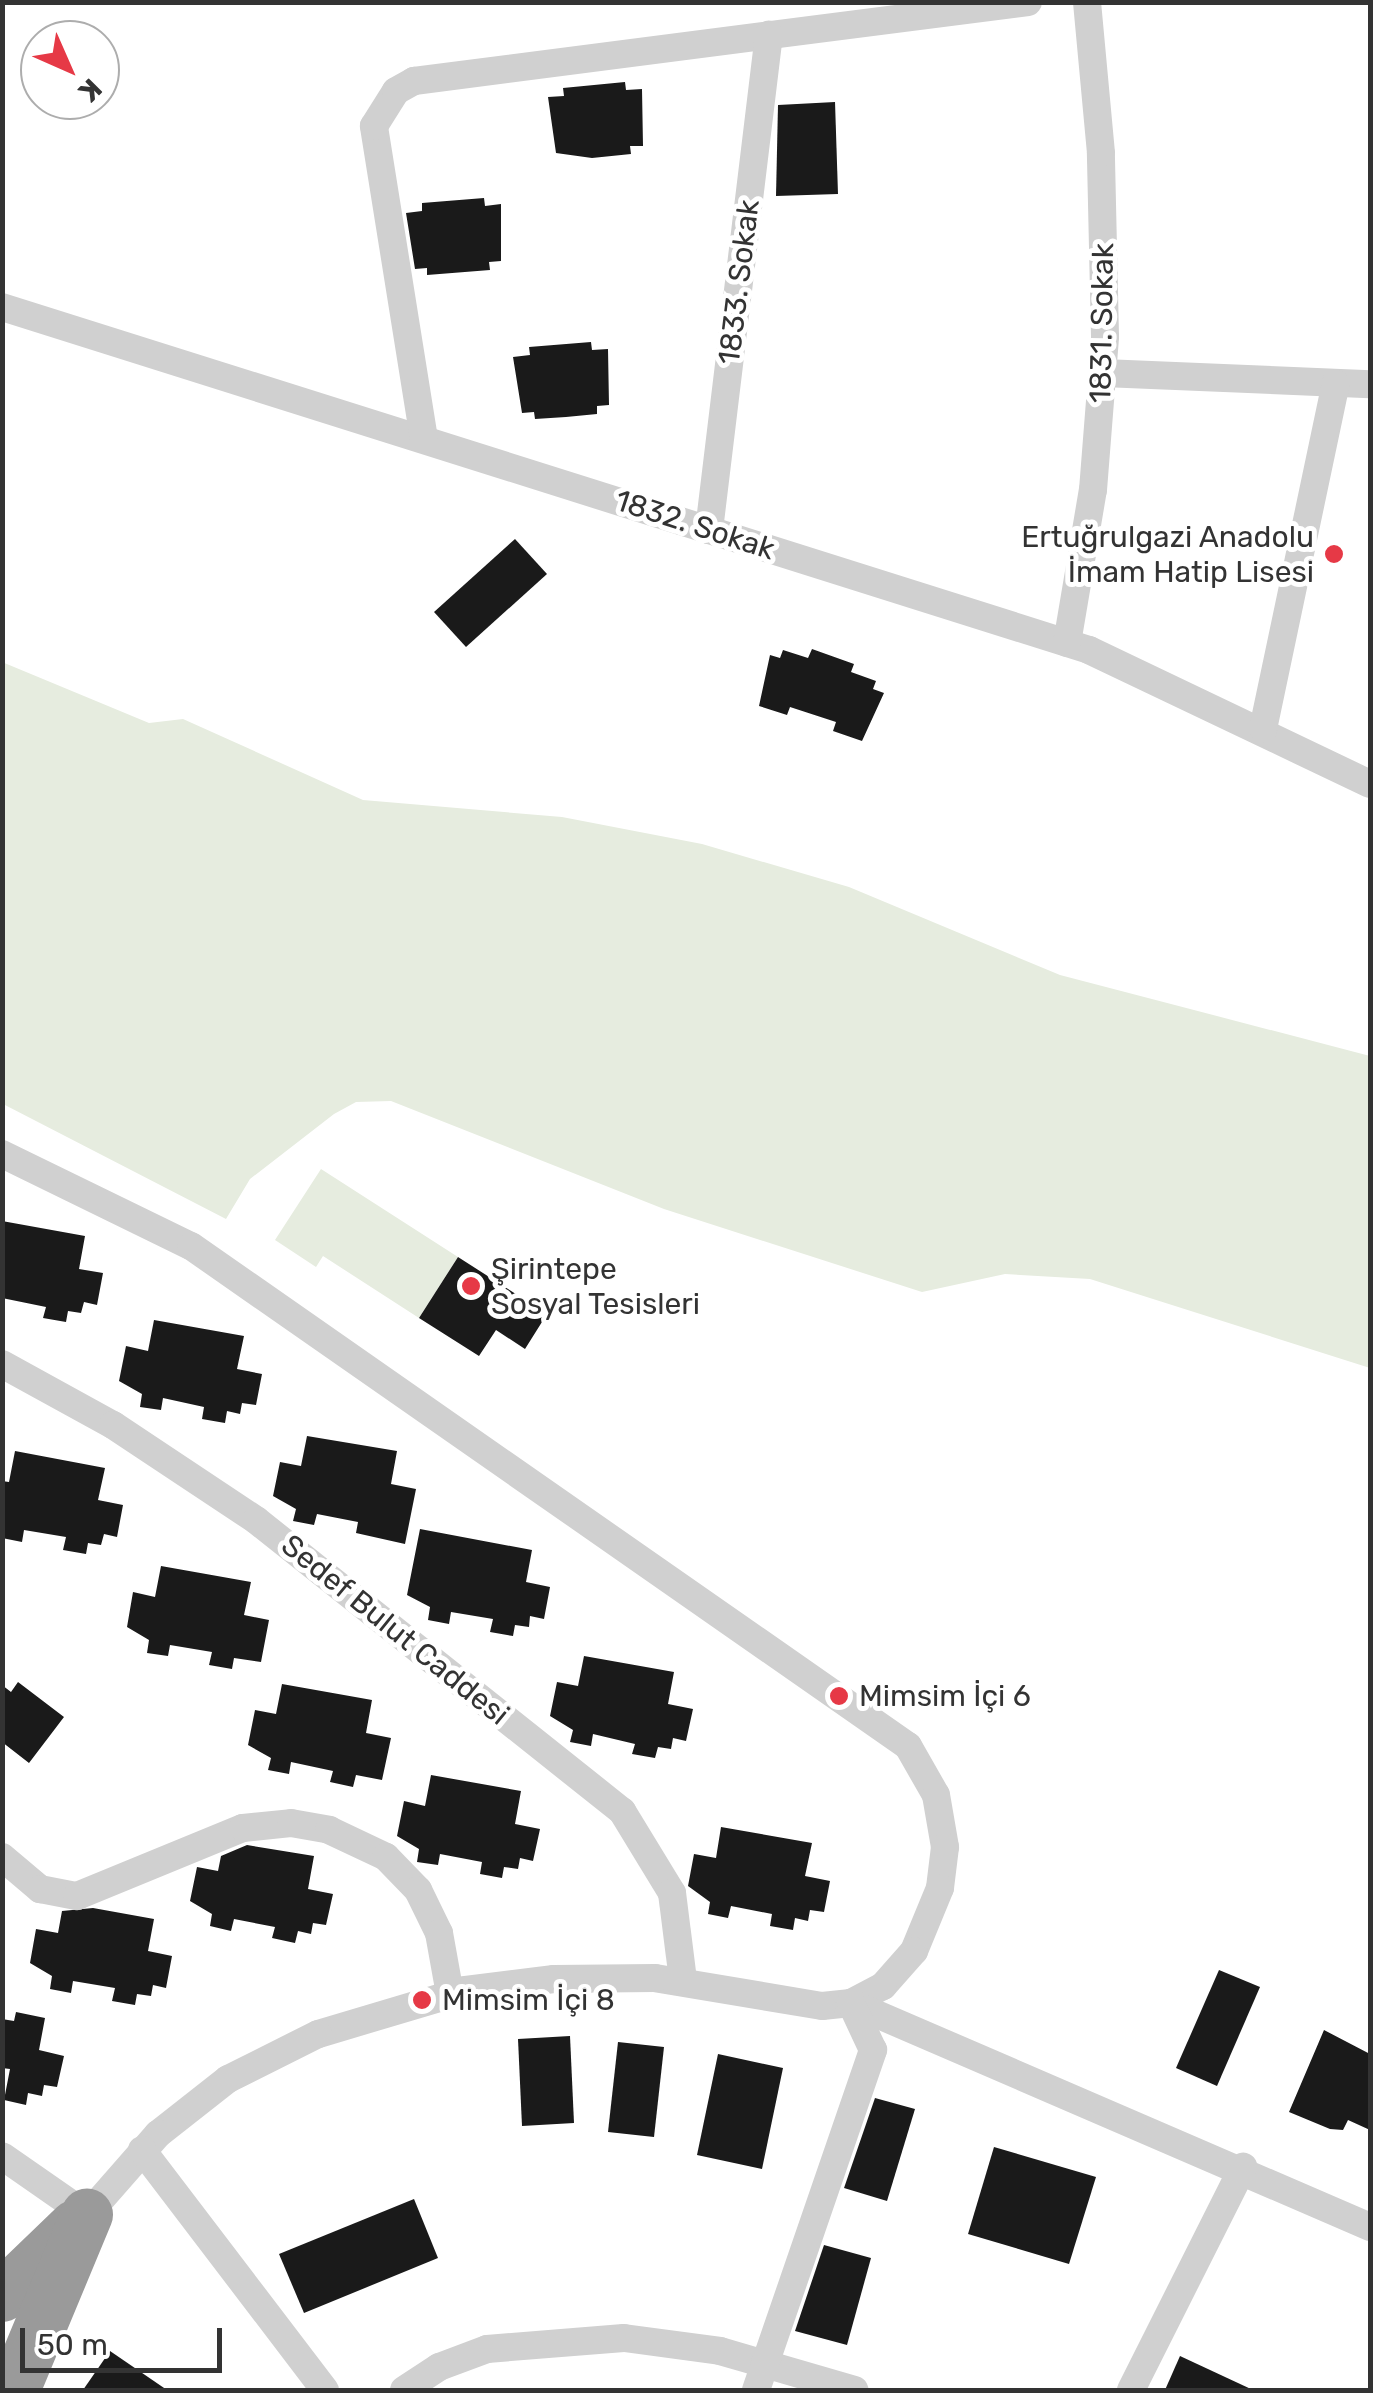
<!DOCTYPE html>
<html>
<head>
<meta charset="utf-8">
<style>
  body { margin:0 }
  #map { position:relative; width:1373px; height:2393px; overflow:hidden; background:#fff; font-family:Rubik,sans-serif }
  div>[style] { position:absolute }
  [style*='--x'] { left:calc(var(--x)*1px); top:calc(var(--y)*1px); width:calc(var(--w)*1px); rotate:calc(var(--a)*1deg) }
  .green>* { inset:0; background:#e6ecdf }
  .building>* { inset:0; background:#1a1a1a }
  .street>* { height:28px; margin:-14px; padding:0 14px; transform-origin:14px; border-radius:14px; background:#d0d0d0 }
  .highway>* { height:52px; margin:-26px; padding:0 26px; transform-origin:26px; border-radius:26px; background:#9a9a9a }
  .dots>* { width:28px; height:28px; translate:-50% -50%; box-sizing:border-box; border:5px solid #fff; border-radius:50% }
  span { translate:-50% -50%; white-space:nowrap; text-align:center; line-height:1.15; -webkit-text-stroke:10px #fff; paint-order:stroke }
  .street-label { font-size:30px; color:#333 }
  .poi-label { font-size:30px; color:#333 }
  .right { translate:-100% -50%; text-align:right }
  .left { translate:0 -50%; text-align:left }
  .frame { position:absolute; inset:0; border:5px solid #333; pointer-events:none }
  .north { position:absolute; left:20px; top:20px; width:100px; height:100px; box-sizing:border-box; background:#fff; border:2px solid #adadad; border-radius:50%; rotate:135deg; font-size:28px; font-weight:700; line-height:40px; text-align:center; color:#333 }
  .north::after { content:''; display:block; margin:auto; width:35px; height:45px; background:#e63946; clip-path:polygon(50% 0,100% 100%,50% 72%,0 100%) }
  .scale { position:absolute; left:20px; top:2328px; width:202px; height:45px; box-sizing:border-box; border:5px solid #333; border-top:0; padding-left:12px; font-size:30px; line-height:35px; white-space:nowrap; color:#333; -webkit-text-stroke:8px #fff; paint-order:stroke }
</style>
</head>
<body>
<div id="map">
  <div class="green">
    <i style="clip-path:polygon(2px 662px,149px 723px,183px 719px,363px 800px,562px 817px,702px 844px,849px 887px,1060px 975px,1370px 1056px,1370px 1368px,1090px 1279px,1005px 1274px,922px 1292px,664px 1209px,391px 1101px,356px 1102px,334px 1114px,250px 1179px,226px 1219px,3px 1104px)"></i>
    <i style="clip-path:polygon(321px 1169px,458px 1257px,419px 1318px,323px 1256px,316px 1267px,275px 1240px)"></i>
  </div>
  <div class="building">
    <i style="clip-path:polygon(625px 82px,626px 90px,642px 89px,643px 146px,630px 146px,631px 154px,592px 158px,556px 153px,548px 97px,564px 96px,563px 88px)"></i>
    <i style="clip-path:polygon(835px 102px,838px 194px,776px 196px,778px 105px)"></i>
    <i style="clip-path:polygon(484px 198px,485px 206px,501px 204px,501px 261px,489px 262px,490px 270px,427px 275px,427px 268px,415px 269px,406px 213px,422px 211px,422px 203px)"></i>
    <i style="clip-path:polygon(591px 342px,592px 350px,608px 349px,609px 405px,597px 406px,597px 414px,566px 417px,535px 419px,534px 412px,522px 413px,513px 357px,530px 355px,529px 347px)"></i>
    <i style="clip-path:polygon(515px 539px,547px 574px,466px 647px,434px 612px)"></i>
    <i style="clip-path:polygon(812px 649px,854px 664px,851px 672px,876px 681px,873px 689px,884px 693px,862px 741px,833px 731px,836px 722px,790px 707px,787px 715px,759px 706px,770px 655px,780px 658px,783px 650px,808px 658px)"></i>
    <i style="clip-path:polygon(2px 1221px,85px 1236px,79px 1269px,103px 1273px,97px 1305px,84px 1302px,81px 1313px,68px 1311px,66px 1322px,43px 1318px,46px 1307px,2px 1298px)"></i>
    <i style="clip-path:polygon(458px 1257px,547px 1314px,525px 1349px,496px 1330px,479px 1356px,419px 1318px)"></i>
    <i style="clip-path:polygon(154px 1320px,244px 1336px,237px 1369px,262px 1374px,256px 1405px,242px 1403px,240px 1414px,227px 1411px,225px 1423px,202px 1419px,204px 1407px,163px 1398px,161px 1410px,140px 1407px,142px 1394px,119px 1381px,126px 1346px,148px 1351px)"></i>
    <i style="clip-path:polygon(307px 1436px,397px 1451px,391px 1484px,416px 1489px,405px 1544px,356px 1533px,358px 1522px,317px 1514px,314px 1525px,293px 1521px,296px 1509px,273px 1496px,280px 1462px,301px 1466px)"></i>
    <i style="clip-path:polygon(15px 1451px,105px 1468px,98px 1500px,123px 1505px,117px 1537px,104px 1534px,101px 1545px,88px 1543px,86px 1554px,63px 1550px,66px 1537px,24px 1530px,22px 1542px,2px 1538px,2px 1481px,9px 1482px)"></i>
    <i style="clip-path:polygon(420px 1529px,532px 1550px,526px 1582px,550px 1587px,544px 1619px,530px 1616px,529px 1627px,515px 1625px,513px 1636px,490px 1632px,493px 1619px,451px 1612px,449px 1624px,428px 1620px,430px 1607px,407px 1595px)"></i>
    <i style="clip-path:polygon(161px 1566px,251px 1582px,244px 1615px,269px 1620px,261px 1662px,234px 1658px,232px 1669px,209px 1665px,212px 1652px,170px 1645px,168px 1656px,147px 1653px,149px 1640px,127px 1627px,133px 1592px,155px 1597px)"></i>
    <i style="clip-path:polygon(584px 1656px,674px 1672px,668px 1704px,693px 1709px,686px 1741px,673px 1738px,671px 1749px,658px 1747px,655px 1758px,632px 1754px,635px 1744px,593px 1734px,591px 1746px,570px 1742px,573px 1730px,550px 1716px,557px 1682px,578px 1686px)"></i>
    <i style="clip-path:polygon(18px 1682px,64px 1717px,29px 1763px,2px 1742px,2px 1685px,11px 1692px)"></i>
    <i style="clip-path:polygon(282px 1684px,372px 1700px,366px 1733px,391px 1738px,382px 1780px,356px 1775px,353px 1787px,330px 1782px,333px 1771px,291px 1762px,289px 1774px,268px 1770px,271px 1758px,248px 1745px,255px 1710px,276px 1714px)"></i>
    <i style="clip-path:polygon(431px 1775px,521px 1791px,515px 1824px,540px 1829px,533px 1861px,520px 1858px,518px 1869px,504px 1867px,502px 1878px,480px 1874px,482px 1862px,440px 1854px,438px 1865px,417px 1862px,419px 1849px,397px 1836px,404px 1801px,425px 1806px)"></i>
    <i style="clip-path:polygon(721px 1827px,812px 1843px,805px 1876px,830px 1881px,824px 1912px,810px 1910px,808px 1921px,795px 1918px,793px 1930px,770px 1926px,772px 1914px,731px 1906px,728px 1918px,708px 1914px,710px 1902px,688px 1886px,694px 1854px,716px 1858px)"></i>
    <i style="clip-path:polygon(247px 1845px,314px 1856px,308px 1889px,333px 1894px,326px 1925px,313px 1923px,311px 1934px,298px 1931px,295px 1943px,272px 1938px,275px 1927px,234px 1919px,231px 1931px,210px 1926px,212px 1914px,190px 1901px,197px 1867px,218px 1871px,221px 1856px)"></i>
    <i style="clip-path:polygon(93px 1908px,154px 1919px,148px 1951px,172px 1956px,166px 1988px,153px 1985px,151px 1996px,137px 1994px,135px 2005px,112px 2001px,115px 1988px,73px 1981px,71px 1993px,50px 1989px,52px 1976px,30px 1963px,36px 1929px,58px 1933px,62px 1911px)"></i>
    <i style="clip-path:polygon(1219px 1970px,1260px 1987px,1217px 2086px,1176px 2068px)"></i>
    <i style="clip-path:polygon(16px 2012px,45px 2018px,39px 2050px,64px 2056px,57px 2087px,44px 2085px,42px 2096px,28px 2093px,26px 2105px,4px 2100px,10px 2069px,2px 2068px,2px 2019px,14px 2021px)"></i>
    <i style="clip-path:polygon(1324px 2030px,1370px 2054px,1370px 2130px,1348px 2120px,1343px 2130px,1330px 2129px,1289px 2112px)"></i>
    <i style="clip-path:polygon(570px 2036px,574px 2123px,522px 2126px,518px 2039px)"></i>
    <i style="clip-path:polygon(618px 2042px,664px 2047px,654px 2137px,608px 2132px)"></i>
    <i style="clip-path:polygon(718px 2054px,783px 2068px,762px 2169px,697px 2155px)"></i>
    <i style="clip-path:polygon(875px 2098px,915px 2109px,887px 2201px,844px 2188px)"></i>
    <i style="clip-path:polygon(994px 2147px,1096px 2177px,1069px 2264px,968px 2234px)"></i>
    <i style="clip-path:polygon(414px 2199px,438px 2258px,304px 2313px,279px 2254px)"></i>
    <i style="clip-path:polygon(824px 2245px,871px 2258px,847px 2345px,795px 2331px)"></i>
    <i style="clip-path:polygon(110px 2351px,167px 2390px,83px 2390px)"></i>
    <i style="clip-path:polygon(1180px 2356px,1253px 2390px,1165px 2390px)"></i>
  </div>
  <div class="street">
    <i style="--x:2;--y:307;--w:1140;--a:17.51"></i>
    <i style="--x:1089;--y:650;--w:311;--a:25.5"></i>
    <i style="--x:1103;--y:373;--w:267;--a:2.4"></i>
    <i style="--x:424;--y:439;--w:317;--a:-99.1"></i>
    <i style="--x:374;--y:126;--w:41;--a:-57.8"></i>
    <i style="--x:396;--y:91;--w:21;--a:-29"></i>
    <i style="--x:414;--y:81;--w:619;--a:-7.33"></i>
    <i style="--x:709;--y:530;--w:499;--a:-83.1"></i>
    <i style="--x:1067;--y:643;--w:155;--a:-80.4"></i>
    <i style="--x:1093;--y:490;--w:154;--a:-85.5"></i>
    <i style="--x:1105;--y:336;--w:183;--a:-91.3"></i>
    <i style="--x:1101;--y:153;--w:152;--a:-95.3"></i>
    <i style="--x:1263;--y:729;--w:353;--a:-78.1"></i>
    <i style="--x:2;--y:1154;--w:210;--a:26"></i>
    <i style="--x:191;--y:1246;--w:874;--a:34.89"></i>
    <i style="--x:908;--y:1746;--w:56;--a:60.3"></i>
    <i style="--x:936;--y:1795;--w:53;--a:80.2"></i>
    <i style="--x:945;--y:1847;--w:41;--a:97"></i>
    <i style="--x:940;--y:1888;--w:68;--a:112.4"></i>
    <i style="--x:914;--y:1951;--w:47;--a:131.5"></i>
    <i style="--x:883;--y:1986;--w:36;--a:152"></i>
    <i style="--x:851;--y:2003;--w:29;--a:174"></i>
    <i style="--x:822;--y:2006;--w:169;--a:-170.5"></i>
    <i style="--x:655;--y:1978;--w:101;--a:179.4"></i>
    <i style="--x:554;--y:1979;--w:89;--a:172.9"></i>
    <i style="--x:466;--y:1990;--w:154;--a:163.4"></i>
    <i style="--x:318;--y:2034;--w:101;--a:153.4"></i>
    <i style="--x:228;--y:2079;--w:89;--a:141.8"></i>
    <i style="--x:158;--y:2134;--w:108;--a:131.2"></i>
    <i style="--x:87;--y:2215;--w:103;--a:-145.2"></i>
    <i style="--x:2;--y:1364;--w:127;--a:28.8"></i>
    <i style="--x:113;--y:1425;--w:172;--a:33.6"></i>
    <i style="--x:256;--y:1520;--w:468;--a:38.5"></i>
    <i style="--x:622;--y:1811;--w:96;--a:58.6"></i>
    <i style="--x:672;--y:1893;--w:88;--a:82.8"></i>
    <i style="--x:2;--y:1857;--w:50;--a:40.1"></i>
    <i style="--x:40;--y:1889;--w:38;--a:11"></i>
    <i style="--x:77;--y:1896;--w:179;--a:-22.3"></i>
    <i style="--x:243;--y:1828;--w:48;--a:-5.9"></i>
    <i style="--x:291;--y:1823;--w:39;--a:10"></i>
    <i style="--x:329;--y:1830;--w:63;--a:25.3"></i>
    <i style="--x:386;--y:1857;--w:46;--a:45.9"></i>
    <i style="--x:418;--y:1890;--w:48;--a:64"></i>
    <i style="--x:439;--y:1933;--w:62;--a:79.8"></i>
    <i style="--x:851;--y:2003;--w:565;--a:23.34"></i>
    <i style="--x:142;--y:2150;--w:302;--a:52.7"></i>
    <i style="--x:404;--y:2390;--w:42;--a:-33.3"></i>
    <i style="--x:439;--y:2367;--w:51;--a:-20.6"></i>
    <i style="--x:487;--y:2349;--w:137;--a:-4.6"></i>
    <i style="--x:624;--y:2338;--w:97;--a:7.7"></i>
    <i style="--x:720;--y:2351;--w:140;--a:16.2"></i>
    <i style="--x:756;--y:2390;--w:360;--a:-71"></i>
    <i style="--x:873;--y:2050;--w:52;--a:-115.1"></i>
    <i style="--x:1131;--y:2390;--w:250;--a:-63.3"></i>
  </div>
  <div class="highway">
    <i style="--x:2;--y:2296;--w:101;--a:-43.8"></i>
    <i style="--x:14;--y:2390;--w:190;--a:-67.4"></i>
  </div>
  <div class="dots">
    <i style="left:1334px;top:554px;background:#e63946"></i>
    <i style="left:471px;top:1286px;background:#e63946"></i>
    <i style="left:839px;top:1696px;background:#e63946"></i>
    <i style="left:422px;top:2000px;background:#e63946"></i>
  </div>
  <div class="street-label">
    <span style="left:739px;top:282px;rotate:-83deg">1833. Sokak</span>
    <span style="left:1102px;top:323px;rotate:-89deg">1831. Sokak</span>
    <span style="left:695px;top:525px;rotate:18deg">1832. Sokak</span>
    <span style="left:395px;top:1630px;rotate:39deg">Sedef Bulut Caddesi</span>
  </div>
  <div class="poi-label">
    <span class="right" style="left:1314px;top:554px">Ertuğrulgazi Anadolu<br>İmam Hatip Lisesi</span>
    <span class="left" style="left:491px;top:1286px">Şirintepe<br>Sosyal Tesisleri</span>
    <span class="left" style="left:859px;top:1696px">Mimsim İçi 6</span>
    <span class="left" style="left:442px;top:2000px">Mimsim İçi 8</span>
  </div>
  <div class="frame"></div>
  <div class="north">K</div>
  <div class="scale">50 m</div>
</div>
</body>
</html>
